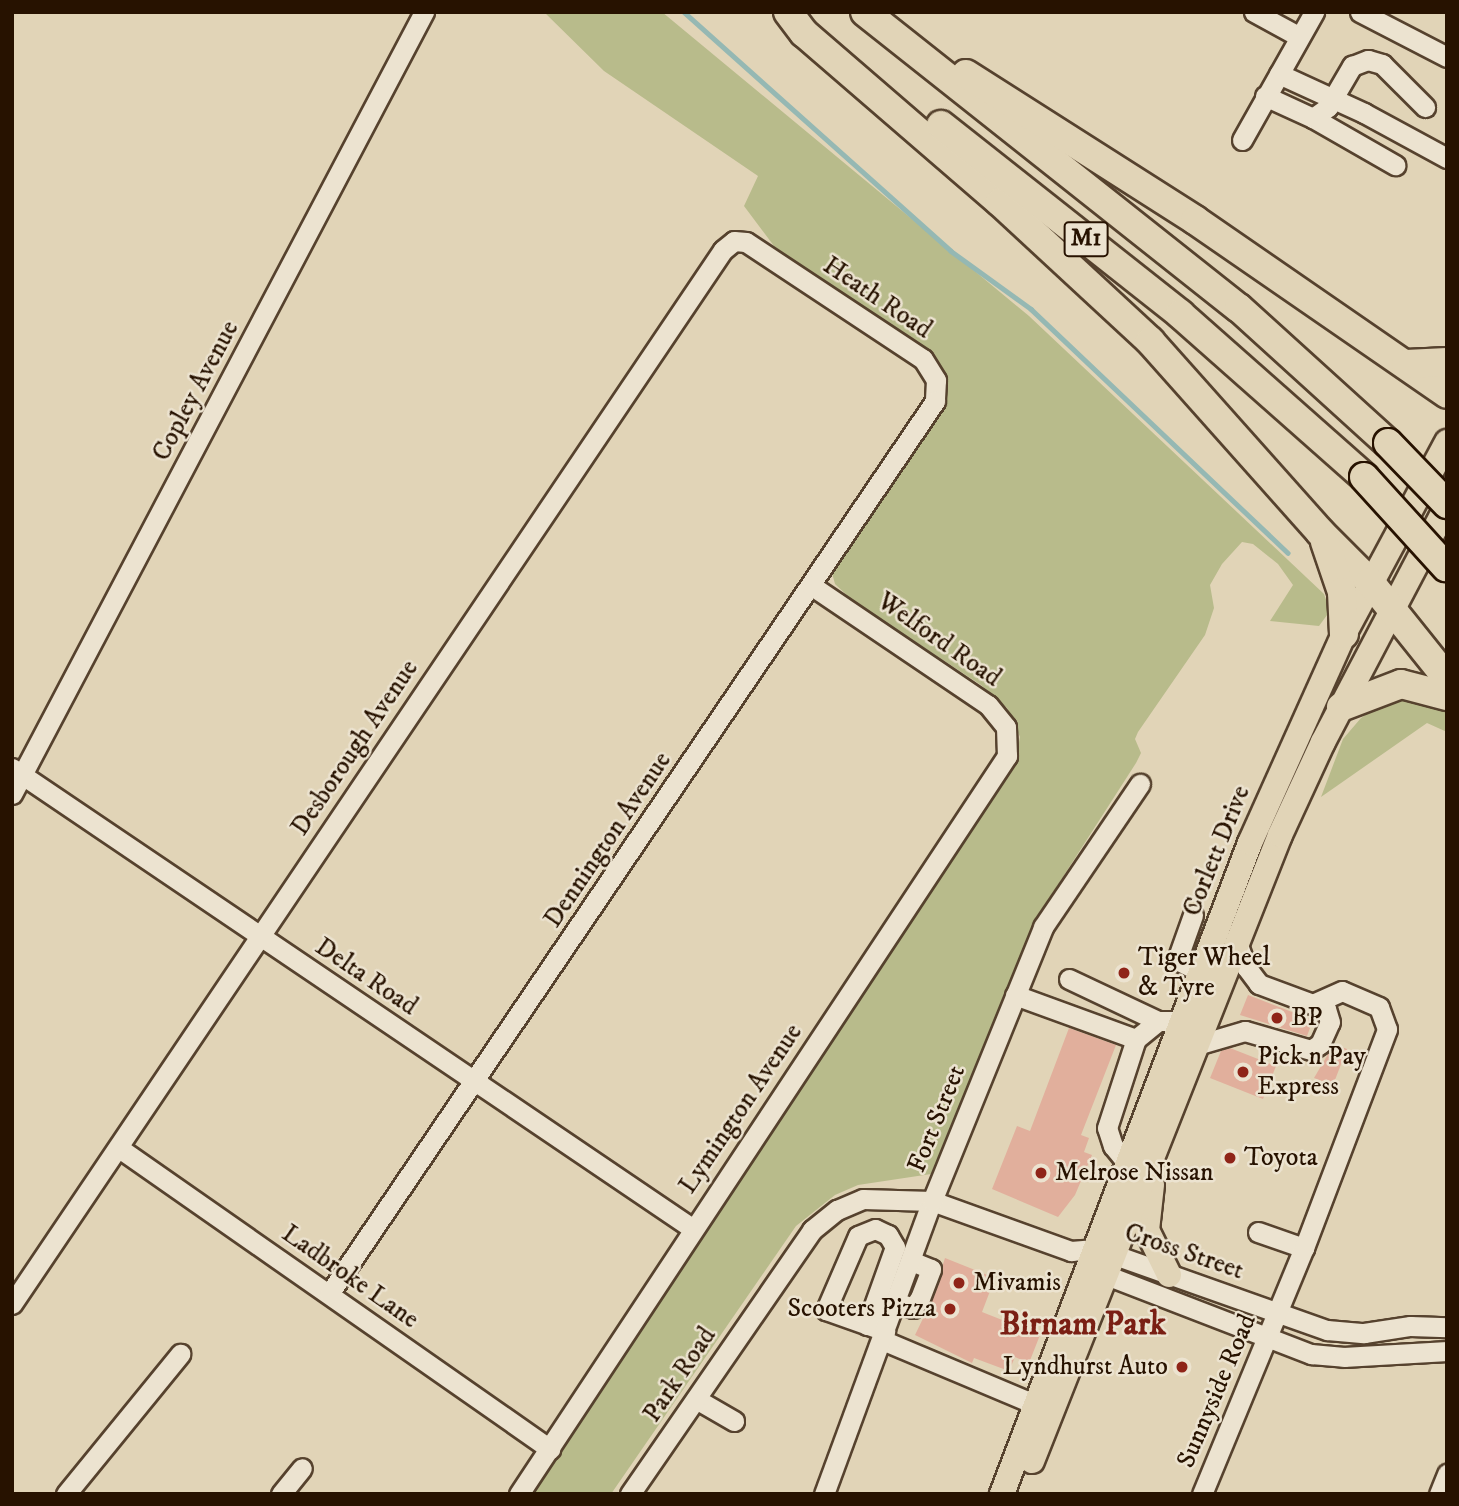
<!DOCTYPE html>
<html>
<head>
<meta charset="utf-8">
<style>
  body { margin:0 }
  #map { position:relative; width:1459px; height:1506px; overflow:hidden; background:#e1d4b7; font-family:"IM FELL DW Pica",serif }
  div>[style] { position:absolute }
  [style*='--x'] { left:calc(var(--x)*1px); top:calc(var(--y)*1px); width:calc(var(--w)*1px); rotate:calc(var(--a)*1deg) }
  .green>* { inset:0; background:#b8bb8b }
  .stream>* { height:4.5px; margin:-2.25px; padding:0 2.25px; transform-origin:2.25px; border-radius:2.25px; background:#95b8b3 }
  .building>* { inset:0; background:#e1af9c }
  .roads { filter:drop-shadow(2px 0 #56422e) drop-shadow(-2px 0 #56422e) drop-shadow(0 2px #56422e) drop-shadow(0 -2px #56422e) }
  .minor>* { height:19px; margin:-9.5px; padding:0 9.5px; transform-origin:9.5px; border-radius:9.5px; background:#ece3d0 }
  .major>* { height:24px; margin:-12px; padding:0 12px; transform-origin:12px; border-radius:12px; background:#e1d4b7 }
  .highway>* { height:28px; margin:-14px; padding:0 14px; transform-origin:14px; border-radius:14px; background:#e1d4b7 }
  .bridges { filter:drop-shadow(2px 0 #271200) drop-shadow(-2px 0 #271200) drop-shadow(0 2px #271200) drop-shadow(0 -2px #271200) }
  .highway-bridge>* { height:28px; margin:-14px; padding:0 14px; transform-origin:14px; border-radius:14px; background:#e1d4b7 }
  .dots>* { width:19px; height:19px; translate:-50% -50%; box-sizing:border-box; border:4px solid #ece3d0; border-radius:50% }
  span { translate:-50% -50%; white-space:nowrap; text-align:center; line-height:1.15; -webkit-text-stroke:5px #ece3d0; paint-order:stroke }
  .shield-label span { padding:2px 5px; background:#ece3d0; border:2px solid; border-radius:5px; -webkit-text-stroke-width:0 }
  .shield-label { font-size:24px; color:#271200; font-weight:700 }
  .street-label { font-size:26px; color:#271200 }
  .poi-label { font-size:26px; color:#271200 }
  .left { translate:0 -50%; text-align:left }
  .right { translate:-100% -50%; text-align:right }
  .district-label { font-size:33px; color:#7a1f14; font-weight:700 }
  .frame { position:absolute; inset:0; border:14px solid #271200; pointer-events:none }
</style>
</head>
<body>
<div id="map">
  <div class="green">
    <i style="clip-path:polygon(544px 12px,662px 12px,1029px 316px,1324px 594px,1330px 611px,1319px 626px,1270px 621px,1293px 585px,1278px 564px,1253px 544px,1242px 542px,1222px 564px,1210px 585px,1214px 608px,1205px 635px,1138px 732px,1135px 739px,1141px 753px,1136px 763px,1034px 922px,931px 1174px,858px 1185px,835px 1195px,796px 1226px,611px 1494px,527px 1494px,1015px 762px,1020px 737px,1007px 708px,981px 685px,852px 600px,835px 584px,832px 573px,935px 422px,943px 390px,935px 366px,921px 345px,864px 311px,774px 246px,744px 206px,758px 176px,604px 71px)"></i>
    <i style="clip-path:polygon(1410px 699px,1447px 705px,1447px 732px,1427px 723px,1321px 797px,1343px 739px,1361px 718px,1377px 707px)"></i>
  </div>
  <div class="stream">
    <i style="--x:684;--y:12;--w:358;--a:41.8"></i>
    <i style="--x:951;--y:251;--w:99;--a:35.9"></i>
    <i style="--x:1031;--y:309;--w:354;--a:43.5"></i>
  </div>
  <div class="building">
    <i style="clip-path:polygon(1248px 995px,1313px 1020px,1307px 1036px,1240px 1015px)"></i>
    <i style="clip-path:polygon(1069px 1028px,1116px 1045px,1081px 1135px,1089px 1138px,1084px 1152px,1092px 1155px,1075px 1195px,1058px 1217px,992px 1189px,1017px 1126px,1030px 1131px)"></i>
    <i style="clip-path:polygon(1334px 1044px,1347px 1049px,1333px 1085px,1314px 1078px)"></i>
    <i style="clip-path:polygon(1230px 1048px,1276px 1066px,1263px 1099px,1210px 1078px,1221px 1051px)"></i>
    <i style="clip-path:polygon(945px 1258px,995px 1278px,982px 1312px,1040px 1335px,1029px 1363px,1015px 1357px,1009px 1371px,974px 1358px,972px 1363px,915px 1335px,931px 1302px)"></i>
  </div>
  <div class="roads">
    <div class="minor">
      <i style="--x:1254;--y:12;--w:50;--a:28.6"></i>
      <i style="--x:1360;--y:12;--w:98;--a:27.3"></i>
      <i style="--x:1279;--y:74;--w:94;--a:24.6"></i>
      <i style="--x:1364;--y:113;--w:94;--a:28.5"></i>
      <i style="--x:1265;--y:96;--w:53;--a:24.6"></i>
      <i style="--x:1313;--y:118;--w:19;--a:-36"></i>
      <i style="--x:1328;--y:107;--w:48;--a:-59.7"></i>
      <i style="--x:1352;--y:66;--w:17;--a:-21"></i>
      <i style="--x:1368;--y:60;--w:15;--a:16"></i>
      <i style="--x:1382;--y:64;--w:61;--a:45"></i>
      <i style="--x:1313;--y:118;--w:95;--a:29.8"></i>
      <i style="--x:1242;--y:140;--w:147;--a:-60.6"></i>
      <i style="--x:12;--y:768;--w:821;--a:34.08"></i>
      <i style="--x:12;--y:794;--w:884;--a:-62.22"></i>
      <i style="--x:1193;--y:915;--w:48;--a:109.6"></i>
      <i style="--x:1177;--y:960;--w:27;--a:27"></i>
      <i style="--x:1069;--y:979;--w:98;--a:25.3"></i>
      <i style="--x:1015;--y:995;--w:129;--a:20"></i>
      <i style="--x:1197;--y:1045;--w:50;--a:-16.3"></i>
      <i style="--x:1245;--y:1031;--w:69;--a:16.1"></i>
      <i style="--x:1311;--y:1050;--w:11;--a:-34"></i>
      <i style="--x:1320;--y:1044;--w:24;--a:-66"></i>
      <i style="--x:1330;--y:1022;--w:14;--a:-107"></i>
      <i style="--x:1326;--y:1009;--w:72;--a:-159.5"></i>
      <i style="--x:1259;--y:984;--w:21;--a:-127"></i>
      <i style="--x:1246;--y:967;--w:27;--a:-110"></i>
      <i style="--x:119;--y:1148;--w:526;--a:34.93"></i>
      <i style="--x:1127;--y:1163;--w:22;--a:-129"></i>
      <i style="--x:1113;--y:1146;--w:19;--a:-108"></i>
      <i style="--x:1107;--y:1128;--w:94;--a:-72"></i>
      <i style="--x:1136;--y:1039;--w:28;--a:-39"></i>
      <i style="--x:1158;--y:1021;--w:23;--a:0"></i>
      <i style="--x:1258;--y:1232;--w:49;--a:19.2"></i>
      <i style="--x:1093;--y:1270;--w:234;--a:21.1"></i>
      <i style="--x:1311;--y:1354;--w:33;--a:5"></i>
      <i style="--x:1344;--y:1357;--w:103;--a:-3.3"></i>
      <i style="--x:895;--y:1302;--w:19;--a:18"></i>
      <i style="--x:913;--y:1308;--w:12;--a:-55"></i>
      <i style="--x:920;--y:1298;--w:31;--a:-69"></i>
      <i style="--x:931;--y:1269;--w:22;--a:-158"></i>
      <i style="--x:12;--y:1304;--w:1271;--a:-56"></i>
      <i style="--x:723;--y:250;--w:14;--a:-39"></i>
      <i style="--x:734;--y:241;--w:12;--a:5"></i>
      <i style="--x:746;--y:242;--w:212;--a:33.5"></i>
      <i style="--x:923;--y:359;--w:25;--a:58"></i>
      <i style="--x:936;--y:380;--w:21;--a:93"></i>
      <i style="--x:935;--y:401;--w:1079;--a:124.16"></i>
      <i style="--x:867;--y:1325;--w:83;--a:-70.3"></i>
      <i style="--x:895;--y:1247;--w:14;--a:-120"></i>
      <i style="--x:888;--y:1235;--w:14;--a:-155"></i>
      <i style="--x:875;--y:1229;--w:18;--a:158"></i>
      <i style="--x:858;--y:1236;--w:81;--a:113.4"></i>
      <i style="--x:826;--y:1310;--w:63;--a:19.6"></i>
      <i style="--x:882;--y:1340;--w:168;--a:22.8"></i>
      <i style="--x:696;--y:1399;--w:44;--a:30.1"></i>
      <i style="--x:66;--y:1494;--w:181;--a:-50.8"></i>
      <i style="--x:281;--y:1494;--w:33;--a:-51"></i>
      <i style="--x:519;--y:1494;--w:885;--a:-56.53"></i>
      <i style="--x:1007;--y:756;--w:29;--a:-92"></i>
      <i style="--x:1006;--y:727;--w:28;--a:-129"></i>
      <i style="--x:988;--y:705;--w:214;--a:-145.9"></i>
      <i style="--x:630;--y:1494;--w:321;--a:-55.4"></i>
      <i style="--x:812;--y:1230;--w:32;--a:-39"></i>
      <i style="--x:837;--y:1210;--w:28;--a:-23"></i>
      <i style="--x:863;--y:1199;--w:69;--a:1.7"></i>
      <i style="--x:932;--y:1201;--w:148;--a:19.8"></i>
      <i style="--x:1071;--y:1251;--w:24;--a:-5"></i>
      <i style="--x:1095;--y:1249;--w:18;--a:16"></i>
      <i style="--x:1112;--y:1254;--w:228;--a:19.5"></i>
      <i style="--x:1327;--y:1330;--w:37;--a:5"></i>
      <i style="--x:1364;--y:1333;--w:47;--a:-8.7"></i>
      <i style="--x:1410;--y:1326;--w:37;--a:2"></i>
      <i style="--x:824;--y:1494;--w:312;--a:-69.8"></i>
      <i style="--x:932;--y:1201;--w:296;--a:-67.9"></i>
      <i style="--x:1043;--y:927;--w:173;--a:-55.9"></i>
      <i style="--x:1202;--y:1494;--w:266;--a:-67.5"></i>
      <i style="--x:1304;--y:1248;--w:234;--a:-69.2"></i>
      <i style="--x:1387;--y:1029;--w:23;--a:-110"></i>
      <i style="--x:1379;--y:1007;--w:40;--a:-156.6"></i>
      <i style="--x:1342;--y:991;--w:32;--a:156"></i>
      <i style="--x:1439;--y:1494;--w:22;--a:-68"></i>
    </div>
    <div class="major">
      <i style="--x:1152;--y:1185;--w:45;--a:96.3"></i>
      <i style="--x:1147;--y:1230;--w:50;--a:63.9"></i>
      <i style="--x:1032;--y:1461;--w:673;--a:-68.39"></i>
      <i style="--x:1280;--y:835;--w:102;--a:-65.2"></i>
      <i style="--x:1323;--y:742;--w:267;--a:-62.3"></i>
      <i style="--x:1002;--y:1494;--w:697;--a:-69.15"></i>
      <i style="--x:1250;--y:843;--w:229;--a:-65.8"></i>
      <i style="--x:1344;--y:634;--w:218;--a:-61.8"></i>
    </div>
    <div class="highway">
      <i style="--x:788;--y:12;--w:26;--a:53"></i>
      <i style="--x:804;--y:33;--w:259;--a:40.8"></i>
      <i style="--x:1000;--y:202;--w:205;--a:42.8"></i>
      <i style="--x:1150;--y:341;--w:256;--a:48.3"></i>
      <i style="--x:1320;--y:532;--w:71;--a:45"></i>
      <i style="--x:1370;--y:582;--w:123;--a:51.3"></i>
      <i style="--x:865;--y:12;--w:477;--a:38.4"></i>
      <i style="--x:1239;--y:308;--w:201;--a:42.2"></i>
      <i style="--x:966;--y:74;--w:272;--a:32.5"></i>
      <i style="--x:1195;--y:220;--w:306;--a:34.6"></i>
      <i style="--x:941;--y:125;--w:305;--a:38.3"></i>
      <i style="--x:1180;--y:314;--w:246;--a:41.5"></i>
      <i style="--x:1406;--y:364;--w:41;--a:-2.8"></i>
      <i style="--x:1325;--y:542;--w:53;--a:71.2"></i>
      <i style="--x:1342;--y:592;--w:42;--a:87.3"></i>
      <i style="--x:1341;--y:707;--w:64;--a:-21"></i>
      <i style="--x:1401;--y:684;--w:48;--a:14.6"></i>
    </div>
  </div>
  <div class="bridges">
    <div class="highway-bridge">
      <i style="--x:1388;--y:443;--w:85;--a:46"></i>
      <i style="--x:1364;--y:477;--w:122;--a:47.7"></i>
    </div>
  </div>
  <div class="dots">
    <i style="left:1124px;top:973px;background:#8f2418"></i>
    <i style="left:1277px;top:1018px;background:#8f2418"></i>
    <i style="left:1243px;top:1072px;background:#8f2418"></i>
    <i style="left:1230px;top:1158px;background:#8f2418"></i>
    <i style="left:1041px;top:1173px;background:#8f2418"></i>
    <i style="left:959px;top:1283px;background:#8f2418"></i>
    <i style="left:950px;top:1309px;background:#8f2418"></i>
    <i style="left:1182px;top:1367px;background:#8f2418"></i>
  </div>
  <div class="shield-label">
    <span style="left:1086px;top:239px">M1</span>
  </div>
  <div class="street-label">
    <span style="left:877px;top:298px;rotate:34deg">Heath Road</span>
    <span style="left:196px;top:391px;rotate:-62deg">Copley Avenue</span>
    <span style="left:939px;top:640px;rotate:35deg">Welford Road</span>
    <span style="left:355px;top:748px;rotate:-56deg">Desborough Avenue</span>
    <span style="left:608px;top:840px;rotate:-56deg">Dennington Avenue</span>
    <span style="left:1217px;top:851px;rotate:-68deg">Corlett Drive</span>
    <span style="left:366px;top:977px;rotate:34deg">Delta Road</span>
    <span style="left:741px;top:1109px;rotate:-56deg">Lymington Avenue</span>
    <span style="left:937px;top:1119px;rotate:-68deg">Fort Street</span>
    <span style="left:1184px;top:1252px;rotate:19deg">Cross Street</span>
    <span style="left:350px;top:1277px;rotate:35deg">Ladbroke Lane</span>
    <span style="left:680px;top:1375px;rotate:-56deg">Park Road</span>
    <span style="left:1217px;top:1391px;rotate:-67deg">Sunnyside Road</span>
  </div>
  <div class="poi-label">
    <span class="left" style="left:1138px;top:973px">Tiger Wheel<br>&amp; Tyre</span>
    <span class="left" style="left:1291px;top:1018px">BP</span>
    <span class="left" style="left:1257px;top:1072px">Pick n Pay<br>Express</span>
    <span class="left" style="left:1244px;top:1158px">Toyota</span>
    <span class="left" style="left:1055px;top:1173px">Melrose Nissan</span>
    <span class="left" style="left:973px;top:1283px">Mivamis</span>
    <span class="right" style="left:936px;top:1309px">Scooters Pizza</span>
    <span class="right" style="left:1168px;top:1367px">Lyndhurst Auto</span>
  </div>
  <div class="district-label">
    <span style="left:1083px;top:1325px">Birnam Park</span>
  </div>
  <div class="frame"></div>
</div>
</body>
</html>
